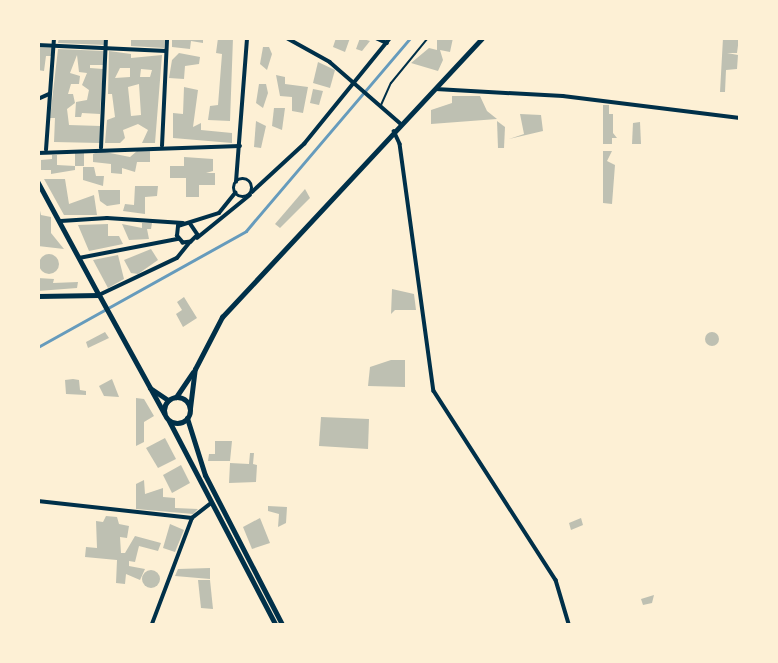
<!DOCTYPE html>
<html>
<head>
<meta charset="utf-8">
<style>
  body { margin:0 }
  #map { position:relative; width:778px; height:663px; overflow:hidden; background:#fdf0d5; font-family:"DejaVu Sans",sans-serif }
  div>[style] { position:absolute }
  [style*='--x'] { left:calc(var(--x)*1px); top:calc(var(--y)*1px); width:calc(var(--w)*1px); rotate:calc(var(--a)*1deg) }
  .stream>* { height:2.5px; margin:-1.25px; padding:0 1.25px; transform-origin:1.25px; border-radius:1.25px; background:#669bbc }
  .building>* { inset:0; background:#bec0b2 }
  .round { border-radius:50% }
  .service>* { height:2px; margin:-1px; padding:0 1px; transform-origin:1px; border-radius:1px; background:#003049 }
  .minor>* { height:3.5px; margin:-1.75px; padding:0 1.75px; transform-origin:1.75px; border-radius:1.75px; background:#003049 }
  .minor>.ring { margin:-1.75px; padding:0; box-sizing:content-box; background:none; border:3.5px solid #003049; border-radius:50% }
  .tertiary>* { height:4.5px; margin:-2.25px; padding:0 2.25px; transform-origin:2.25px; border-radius:2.25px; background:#003049 }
  .secondary>* { height:5px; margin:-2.5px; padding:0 2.5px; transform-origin:2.5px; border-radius:2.5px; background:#003049 }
  .secondary>.ring { margin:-2.5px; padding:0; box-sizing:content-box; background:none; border:5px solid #003049; border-radius:50% }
  span { translate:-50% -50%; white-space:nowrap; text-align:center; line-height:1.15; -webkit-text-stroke:7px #fdf0d5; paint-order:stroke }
  .frame { position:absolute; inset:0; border:40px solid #fdf0d5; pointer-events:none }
</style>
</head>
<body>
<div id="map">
  <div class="stream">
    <i style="--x:38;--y:347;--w:238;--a:-29.1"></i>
    <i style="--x:246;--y:231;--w:253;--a:-49.6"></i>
  </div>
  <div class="building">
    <i style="clip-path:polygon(59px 38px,105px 38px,105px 45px,58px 43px)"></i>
    <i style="clip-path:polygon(131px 38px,165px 38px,164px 48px,131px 46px)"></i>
    <i style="clip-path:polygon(172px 38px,203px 38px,203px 43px,191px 41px,190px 49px,172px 47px)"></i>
    <i style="clip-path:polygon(218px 38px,233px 38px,230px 121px,208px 120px,210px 106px,218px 105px,222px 54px,216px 53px)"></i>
    <i style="clip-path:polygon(336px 38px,350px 38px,345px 52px,333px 47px)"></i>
    <i style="clip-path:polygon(360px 38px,370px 41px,362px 51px,356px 49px)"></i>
    <i style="clip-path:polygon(437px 38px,453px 38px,450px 52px,440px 50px,443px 60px,438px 71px,411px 63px,429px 48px,437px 50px)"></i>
    <i style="clip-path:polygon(723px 38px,739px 38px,737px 53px,727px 53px,738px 55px,737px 69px,726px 70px,725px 92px,720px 92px)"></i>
    <i style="clip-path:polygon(38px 47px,52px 48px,52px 56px,46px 56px,44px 71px,38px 70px)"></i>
    <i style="clip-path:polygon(263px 47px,269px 47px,272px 54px,267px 70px,260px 64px)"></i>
    <i style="clip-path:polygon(58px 49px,104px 51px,104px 65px,90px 65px,90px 68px,103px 69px,100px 114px,82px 113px,81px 117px,75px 117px,76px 102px,87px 100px,89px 90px,82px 85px,87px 73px,79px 72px,77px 55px,70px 73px,80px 76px,79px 84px,71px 84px,68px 94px,73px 94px,75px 103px,67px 109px,69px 125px,101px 126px,100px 143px,54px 142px,55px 118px,50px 118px)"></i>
    <i style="clip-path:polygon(evenodd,109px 51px,131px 54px,131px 58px,162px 55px,155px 143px,142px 143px,148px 130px,138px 124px,123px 130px,125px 138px,120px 143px,105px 143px,107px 120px,115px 117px,112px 94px,108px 94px,109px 51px,120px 68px,130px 68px,130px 77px,115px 78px,120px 68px,109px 51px,141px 69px,152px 70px,150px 77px,140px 77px,141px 69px,109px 51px,139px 84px,141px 115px,131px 116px,128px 87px,139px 84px)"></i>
    <i style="clip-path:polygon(179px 53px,200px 57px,199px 64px,185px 66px,184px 79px,169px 78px,172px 60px)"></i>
    <i style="clip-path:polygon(318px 62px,335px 70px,330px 88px,313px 83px)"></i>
    <i style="clip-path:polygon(276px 75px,285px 77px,285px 84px,308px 87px,303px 113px,292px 111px,292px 97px,280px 96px)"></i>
    <i style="clip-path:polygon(259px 84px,266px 84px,268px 93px,263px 108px,256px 103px)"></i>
    <i style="clip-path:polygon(184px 87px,198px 90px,193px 127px,201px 123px,201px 130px,232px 133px,232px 143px,173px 138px,173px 113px,183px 114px)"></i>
    <i style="clip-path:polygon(313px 89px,323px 91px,319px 105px,310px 103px)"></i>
    <i style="clip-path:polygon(452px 96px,480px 96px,487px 111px,497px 119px,431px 124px,431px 110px,452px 103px)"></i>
    <i style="clip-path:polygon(603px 105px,609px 105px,609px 114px,613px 114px,613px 133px,617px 138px,612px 138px,612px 144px,603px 144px)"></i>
    <i style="clip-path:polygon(274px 108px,285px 108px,282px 130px,272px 126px)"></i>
    <i style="clip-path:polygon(520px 114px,541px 115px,543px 131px,509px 139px,524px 134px)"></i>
    <i style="clip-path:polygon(256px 121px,266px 126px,261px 148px,254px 147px)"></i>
    <i style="clip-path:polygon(497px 121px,505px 127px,504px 148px,498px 148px)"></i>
    <i style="clip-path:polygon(640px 122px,641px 144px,632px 144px,633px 123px)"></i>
    <i style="clip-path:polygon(84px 151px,84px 166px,75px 166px,75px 152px)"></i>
    <i style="clip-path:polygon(100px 151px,130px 157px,137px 151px,150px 151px,150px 162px,137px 162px,135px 172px,122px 168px,122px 174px,111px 173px,111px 164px,93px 162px,93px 154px)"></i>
    <i style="clip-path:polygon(603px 151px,612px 151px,607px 161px,615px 165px,612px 204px,603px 203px)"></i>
    <i style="clip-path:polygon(52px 155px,57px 155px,57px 165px,75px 166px,75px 170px,51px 174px,51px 170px,41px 170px,41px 160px,52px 159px)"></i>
    <i style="clip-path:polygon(184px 157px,213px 159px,213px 171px,206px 173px,215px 173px,215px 185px,199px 185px,199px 197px,186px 197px,186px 178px,170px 178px,170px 166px,184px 166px)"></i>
    <i style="clip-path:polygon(83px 167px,94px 167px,96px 176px,104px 176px,103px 186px,83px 180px)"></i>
    <i style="clip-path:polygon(44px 179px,65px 179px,69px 204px,94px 195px,97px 215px,64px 215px)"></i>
    <i style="clip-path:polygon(135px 186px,158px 186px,157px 196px,145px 197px,145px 214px,123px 211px,125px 204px,134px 205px)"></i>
    <i style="clip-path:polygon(305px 189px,310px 198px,280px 228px,275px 224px)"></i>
    <i style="clip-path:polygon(120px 190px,120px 204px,107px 206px,100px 201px,98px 190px)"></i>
    <i style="clip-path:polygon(38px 202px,41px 215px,51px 217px,51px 233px,64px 249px,38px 246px)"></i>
    <i style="clip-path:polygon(142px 223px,152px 223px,151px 229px,147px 229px,149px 239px,129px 240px,122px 224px,142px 228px)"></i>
    <i style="clip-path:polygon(108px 224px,108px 236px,119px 236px,123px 244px,89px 251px,78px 225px)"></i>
    <i style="clip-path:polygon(151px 249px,158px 260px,138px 274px,131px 273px,124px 260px)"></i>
    <i class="round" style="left:39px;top:254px;width:20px;height:20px"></i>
    <i style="clip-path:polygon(118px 255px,124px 279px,108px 288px,93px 260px)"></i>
    <i style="clip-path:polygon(38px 278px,54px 279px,53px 283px,78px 282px,77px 288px,38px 291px)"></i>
    <i style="clip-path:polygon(392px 289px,414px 294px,416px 310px,395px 310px,391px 314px)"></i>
    <i style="clip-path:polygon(184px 297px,197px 318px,183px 327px,176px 314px,182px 310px,177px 302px)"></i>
    <i style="clip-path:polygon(105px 332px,109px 338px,88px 348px,86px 342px)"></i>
    <i class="round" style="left:705px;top:332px;width:14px;height:14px"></i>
    <i style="clip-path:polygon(391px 360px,405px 360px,405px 387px,368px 386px,370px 367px)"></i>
    <i style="clip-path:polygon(73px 379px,79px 380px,80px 390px,86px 391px,86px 395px,66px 394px,65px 380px)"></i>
    <i style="clip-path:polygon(112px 379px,119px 397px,104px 396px,99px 386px)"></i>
    <i style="clip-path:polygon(136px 398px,144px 399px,154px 416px,144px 422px,144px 442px,136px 446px)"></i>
    <i style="clip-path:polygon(321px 417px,369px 419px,368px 449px,319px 446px)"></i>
    <i style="clip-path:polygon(165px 438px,176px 459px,158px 468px,146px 448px)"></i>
    <i style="clip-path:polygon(215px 441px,232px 441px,230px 461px,208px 461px,209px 454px,215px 454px)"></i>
    <i style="clip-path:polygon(250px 453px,254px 453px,253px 464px,257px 465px,256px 482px,229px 483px,230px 463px,249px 464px)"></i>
    <i style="clip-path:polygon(181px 465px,190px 483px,172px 493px,163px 475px)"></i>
    <i style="clip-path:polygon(144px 480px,145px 494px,163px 488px,163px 497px,175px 498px,175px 508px,198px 509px,193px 514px,136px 509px,136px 484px)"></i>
    <i style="clip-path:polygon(268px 506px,287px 507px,286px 523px,278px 527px,279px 514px,268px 511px)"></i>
    <i style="clip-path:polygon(106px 516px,117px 517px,119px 524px,129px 526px,127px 538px,120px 537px,121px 553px,125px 553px,135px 536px,161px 543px,158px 551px,139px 546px,135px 562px,129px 561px,129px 566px,145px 569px,140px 580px,126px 574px,125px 584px,116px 583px,117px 560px,85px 557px,86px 547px,97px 548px,96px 521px,103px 522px)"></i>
    <i style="clip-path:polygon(260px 518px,270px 543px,252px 549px,243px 527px)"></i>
    <i style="clip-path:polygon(581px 518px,583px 525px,571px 530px,569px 523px)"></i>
    <i style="clip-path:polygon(170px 524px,184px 530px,175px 552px,163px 548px)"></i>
    <i style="clip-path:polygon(210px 568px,210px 579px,175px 576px,178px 569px)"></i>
    <i class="round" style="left:142px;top:570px;width:18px;height:18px"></i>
    <i style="clip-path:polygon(198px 580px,210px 580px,213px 609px,201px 608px)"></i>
    <i style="clip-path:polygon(654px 595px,652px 603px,643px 605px,641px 599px)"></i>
  </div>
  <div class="service">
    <i style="--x:381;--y:105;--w:24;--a:-66"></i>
    <i style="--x:391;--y:83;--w:58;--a:-50.6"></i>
  </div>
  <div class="minor">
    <i style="--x:287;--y:38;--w:49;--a:29.2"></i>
    <i style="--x:330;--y:62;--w:94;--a:41.1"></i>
    <i style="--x:376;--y:38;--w:12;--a:24"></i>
    <i style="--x:38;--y:45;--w:128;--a:2.7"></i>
    <i style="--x:436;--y:89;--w:127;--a:3.2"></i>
    <i style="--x:563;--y:96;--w:178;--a:7.1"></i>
    <i style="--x:38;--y:99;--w:12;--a:-24"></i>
    <i style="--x:394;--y:131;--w:14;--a:65"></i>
    <i style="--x:400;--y:144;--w:249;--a:82.2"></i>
    <i style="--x:434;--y:391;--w:225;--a:57.2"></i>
    <i style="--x:556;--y:580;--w:46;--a:73.5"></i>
    <i style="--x:162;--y:146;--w:108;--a:-87.3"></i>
    <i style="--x:101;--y:148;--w:110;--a:-87.4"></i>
    <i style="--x:46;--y:150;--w:112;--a:-85.9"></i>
    <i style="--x:38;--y:153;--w:202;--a:-2"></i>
    <i class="ring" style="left:234px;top:179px;width:14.5px;height:14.5px"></i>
    <i style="--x:236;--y:182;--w:144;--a:-85.6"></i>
    <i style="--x:252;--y:192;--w:71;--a:-42.7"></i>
    <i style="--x:304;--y:144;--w:136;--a:-50.9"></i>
    <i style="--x:61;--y:221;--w:46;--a:-3.7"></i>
    <i style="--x:107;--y:218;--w:76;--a:3.8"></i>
    <i style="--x:190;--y:223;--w:14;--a:56"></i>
    <i style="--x:198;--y:235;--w:10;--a:135"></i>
    <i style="--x:191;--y:242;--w:8;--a:173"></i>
    <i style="--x:183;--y:243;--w:9;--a:-131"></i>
    <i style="--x:177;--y:236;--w:10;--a:-84"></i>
    <i style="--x:178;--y:226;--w:43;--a:-17.6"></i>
    <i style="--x:219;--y:213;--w:26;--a:-51"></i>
    <i style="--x:197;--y:238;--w:68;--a:-39.1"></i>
    <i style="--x:79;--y:258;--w:101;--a:-10.9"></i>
    <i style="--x:99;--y:295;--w:86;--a:-25.4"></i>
    <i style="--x:177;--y:258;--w:19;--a:-51"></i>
    <i style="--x:38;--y:501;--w:155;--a:6.3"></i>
    <i style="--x:152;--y:624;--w:113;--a:-69.3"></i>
    <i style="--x:192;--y:518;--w:24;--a:-38"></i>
  </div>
  <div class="tertiary">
    <i style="--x:38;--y:182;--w:128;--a:61.6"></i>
  </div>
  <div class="secondary">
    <i style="--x:38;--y:296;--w:61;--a:-0.9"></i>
    <i style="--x:99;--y:295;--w:135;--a:61.2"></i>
    <i style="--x:150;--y:388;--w:22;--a:34"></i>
    <i class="ring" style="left:164px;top:397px;width:21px;height:21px"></i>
    <i style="--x:176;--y:397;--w:30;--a:-56"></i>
    <i style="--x:190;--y:408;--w:39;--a:-83"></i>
    <i style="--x:195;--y:369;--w:59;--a:-62.6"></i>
    <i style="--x:222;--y:317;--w:381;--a:-47"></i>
    <i style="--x:187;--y:418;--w:60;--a:72.5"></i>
    <i style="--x:205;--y:475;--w:168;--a:62.7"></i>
    <i style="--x:169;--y:421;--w:229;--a:62.4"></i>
  </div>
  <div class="frame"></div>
</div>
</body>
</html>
